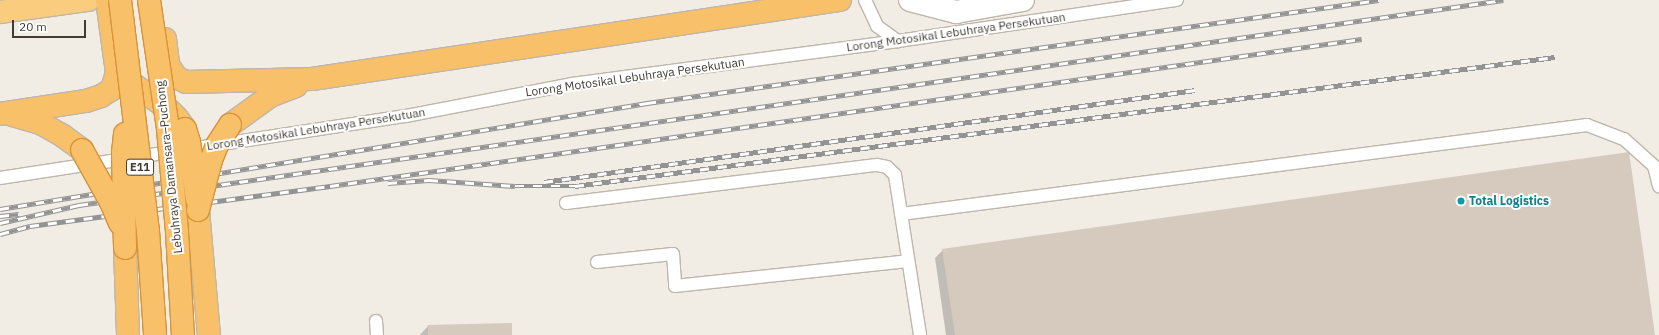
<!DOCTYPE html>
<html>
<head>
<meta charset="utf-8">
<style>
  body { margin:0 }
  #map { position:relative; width:1659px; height:335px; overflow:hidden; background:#f1ece4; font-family:"IBM Plex Sans",sans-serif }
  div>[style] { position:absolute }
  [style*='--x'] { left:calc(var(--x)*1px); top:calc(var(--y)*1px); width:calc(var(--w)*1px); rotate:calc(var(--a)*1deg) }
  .shadow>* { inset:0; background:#0003 }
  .building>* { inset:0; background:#d5cabd }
  .roads { filter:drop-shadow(1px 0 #bfb6aa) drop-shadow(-1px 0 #bfb6aa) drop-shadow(0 1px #bfb6aa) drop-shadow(0 -1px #bfb6aa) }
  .service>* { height:12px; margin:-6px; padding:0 6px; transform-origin:6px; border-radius:6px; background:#fff }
  .minor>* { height:22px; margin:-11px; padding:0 11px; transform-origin:11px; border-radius:11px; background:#fff }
  .trunk>* { height:22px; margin:-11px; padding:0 11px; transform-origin:11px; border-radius:11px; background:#f9cc7e }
  .motorway>* { height:22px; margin:-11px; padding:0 11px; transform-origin:11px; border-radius:11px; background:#f8c068 }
  .rail>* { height:4.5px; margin-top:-2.25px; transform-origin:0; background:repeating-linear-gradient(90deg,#fff 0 9px,#939393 0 18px); box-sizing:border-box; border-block:1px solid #939393 }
  .bridges { filter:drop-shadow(1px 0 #d79338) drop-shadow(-1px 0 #d79338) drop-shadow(0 1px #d79338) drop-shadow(0 -1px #d79338) }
  .motorway-bridge>* { height:22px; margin:-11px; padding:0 11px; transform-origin:11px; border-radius:11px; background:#f8c068 }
  .dots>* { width:11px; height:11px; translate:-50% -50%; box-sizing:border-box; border:2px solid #fff; border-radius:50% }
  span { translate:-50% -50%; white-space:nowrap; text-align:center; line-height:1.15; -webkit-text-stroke:4px #fff; paint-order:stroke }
  .shield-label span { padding:1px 3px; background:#fff; border:1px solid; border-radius:3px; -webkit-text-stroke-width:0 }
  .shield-label { font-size:11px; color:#433c34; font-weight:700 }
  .street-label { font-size:12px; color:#433c34 }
  .culture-label { font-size:12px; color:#0d838f; font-weight:700 }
  .left { translate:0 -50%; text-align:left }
  .scale { position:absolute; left:12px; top:20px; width:74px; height:18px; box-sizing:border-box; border:2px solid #433c34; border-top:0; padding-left:5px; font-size:12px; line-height:14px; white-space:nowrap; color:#433c34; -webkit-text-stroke:3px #fff; paint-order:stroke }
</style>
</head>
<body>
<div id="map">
  <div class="shadow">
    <i style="clip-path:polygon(943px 250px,1654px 335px,946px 335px,935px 258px)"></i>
    <i style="clip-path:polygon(511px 324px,511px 335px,420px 335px,428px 326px)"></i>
  </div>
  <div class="building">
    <i style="clip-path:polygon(1629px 152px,1655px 335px,955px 335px,942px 249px)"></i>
    <i style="clip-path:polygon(512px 323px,512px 335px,428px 335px,428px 325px)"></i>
  </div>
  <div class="roads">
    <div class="service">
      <i style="--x:865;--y:0;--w:29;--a:65"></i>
      <i style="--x:877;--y:26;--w:26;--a:36"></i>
      <i style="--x:0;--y:178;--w:411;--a:-8.7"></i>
      <i style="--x:406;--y:116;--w:169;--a:-10.9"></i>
      <i style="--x:572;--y:84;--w:329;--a:-7.5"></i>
      <i style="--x:898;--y:41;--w:282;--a:-8.4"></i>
      <i style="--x:566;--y:203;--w:313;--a:-7"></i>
      <i style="--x:877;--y:165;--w:10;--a:11"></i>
      <i style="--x:887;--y:167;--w:11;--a:45"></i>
      <i style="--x:895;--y:175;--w:162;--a:81.1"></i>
      <i style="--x:901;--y:214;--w:692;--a:-7.39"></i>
      <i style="--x:1587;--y:125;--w:40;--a:21"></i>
      <i style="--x:1624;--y:139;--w:40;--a:42"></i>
      <i style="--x:1654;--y:166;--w:21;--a:76"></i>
      <i style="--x:597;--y:262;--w:76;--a:-6"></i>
      <i style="--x:673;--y:254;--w:32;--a:86"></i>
      <i style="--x:675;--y:286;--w:234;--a:-6.1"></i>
      <i style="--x:376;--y:321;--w:14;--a:86"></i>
    </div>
    <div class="minor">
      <i style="--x:910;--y:0;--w:48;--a:14.6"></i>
      <i style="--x:956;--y:12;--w:68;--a:-10.2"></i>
    </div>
    <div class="trunk">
      <i style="--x:0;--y:12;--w:89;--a:-7.8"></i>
    </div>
    <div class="motorway">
      <i style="--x:165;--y:39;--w:26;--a:83"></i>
      <i style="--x:168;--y:65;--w:14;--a:56"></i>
      <i style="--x:176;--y:77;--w:11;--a:27"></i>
      <i style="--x:186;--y:82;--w:126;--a:-1.4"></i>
      <i style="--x:312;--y:79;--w:534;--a:-8.51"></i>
      <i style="--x:117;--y:73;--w:61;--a:35"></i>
      <i style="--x:167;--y:108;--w:14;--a:45"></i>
      <i style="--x:177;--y:118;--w:14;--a:54"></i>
      <i style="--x:0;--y:114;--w:87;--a:-8.6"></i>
      <i style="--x:86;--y:101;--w:16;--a:-18"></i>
      <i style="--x:101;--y:96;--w:13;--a:-32"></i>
      <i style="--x:112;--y:89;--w:17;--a:-73"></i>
      <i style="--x:117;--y:73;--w:74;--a:-97.8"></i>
      <i style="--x:12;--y:115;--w:29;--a:16"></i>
      <i style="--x:40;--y:123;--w:26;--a:29"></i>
      <i style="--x:63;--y:136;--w:24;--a:36"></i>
      <i style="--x:230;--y:125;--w:49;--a:-35.9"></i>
      <i style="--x:270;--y:96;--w:28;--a:-21"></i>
      <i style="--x:198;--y:210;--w:125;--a:85"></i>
      <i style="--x:125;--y:248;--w:87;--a:88"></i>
    </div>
  </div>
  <div class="rail">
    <i style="--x:544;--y:182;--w:657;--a:-8.04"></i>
    <i style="--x:388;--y:183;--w:41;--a:-4.2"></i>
    <i style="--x:429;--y:180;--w:86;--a:4"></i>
    <i style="--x:515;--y:186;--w:60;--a:0"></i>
    <i style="--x:575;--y:186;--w:988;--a:-7.5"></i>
    <i style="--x:0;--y:209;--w:656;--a:-9.3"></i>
    <i style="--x:647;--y:103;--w:739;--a:-8.01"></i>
    <i style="--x:0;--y:216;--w:19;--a:-6"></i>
    <i style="--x:0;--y:223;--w:81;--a:-12.8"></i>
    <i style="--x:79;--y:205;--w:1439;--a:-8.19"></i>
    <i style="--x:0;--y:234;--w:31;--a:-15"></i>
    <i style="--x:30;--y:226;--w:303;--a:-7.6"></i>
    <i style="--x:330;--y:186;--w:1042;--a:-8.11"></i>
  </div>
  <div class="bridges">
    <div class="motorway-bridge">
      <i style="--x:120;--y:0;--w:233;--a:83.1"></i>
      <i style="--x:148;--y:231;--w:104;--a:86.1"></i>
      <i style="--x:149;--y:0;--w:130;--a:81.6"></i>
      <i style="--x:168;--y:129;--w:103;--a:85"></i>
      <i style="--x:177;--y:232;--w:103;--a:86.7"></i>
      <i style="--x:185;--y:129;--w:14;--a:73"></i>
      <i style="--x:189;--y:142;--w:58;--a:82"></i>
      <i style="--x:125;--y:134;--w:18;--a:96"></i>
      <i style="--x:123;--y:152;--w:96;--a:88.8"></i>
      <i style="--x:82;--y:150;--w:60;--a:60.9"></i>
      <i style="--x:111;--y:202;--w:23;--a:67"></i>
      <i style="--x:198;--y:210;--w:52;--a:-75.4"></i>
      <i style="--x:211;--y:160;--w:16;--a:-68"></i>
      <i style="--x:217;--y:145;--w:24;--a:-57"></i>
    </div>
  </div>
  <div class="dots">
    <i style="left:1461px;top:201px;background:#0f9aa8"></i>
  </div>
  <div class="shield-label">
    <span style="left:140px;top:167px">E11</span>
  </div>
  <div class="street-label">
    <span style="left:956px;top:32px;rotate:-8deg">Lorong Motosikal Lebuhraya Persekutuan</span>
    <span style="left:635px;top:77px;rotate:-8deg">Lorong Motosikal Lebuhraya Persekutuan</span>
    <span style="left:316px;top:129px;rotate:-9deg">Lorong Motosikal Lebuhraya Persekutuan</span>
    <span style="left:169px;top:167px;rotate:-96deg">Lebuhraya Damansara–Puchong</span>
  </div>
  <div class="culture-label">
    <span class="left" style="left:1469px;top:201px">Total Logistics</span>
  </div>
  <div class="scale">20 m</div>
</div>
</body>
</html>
